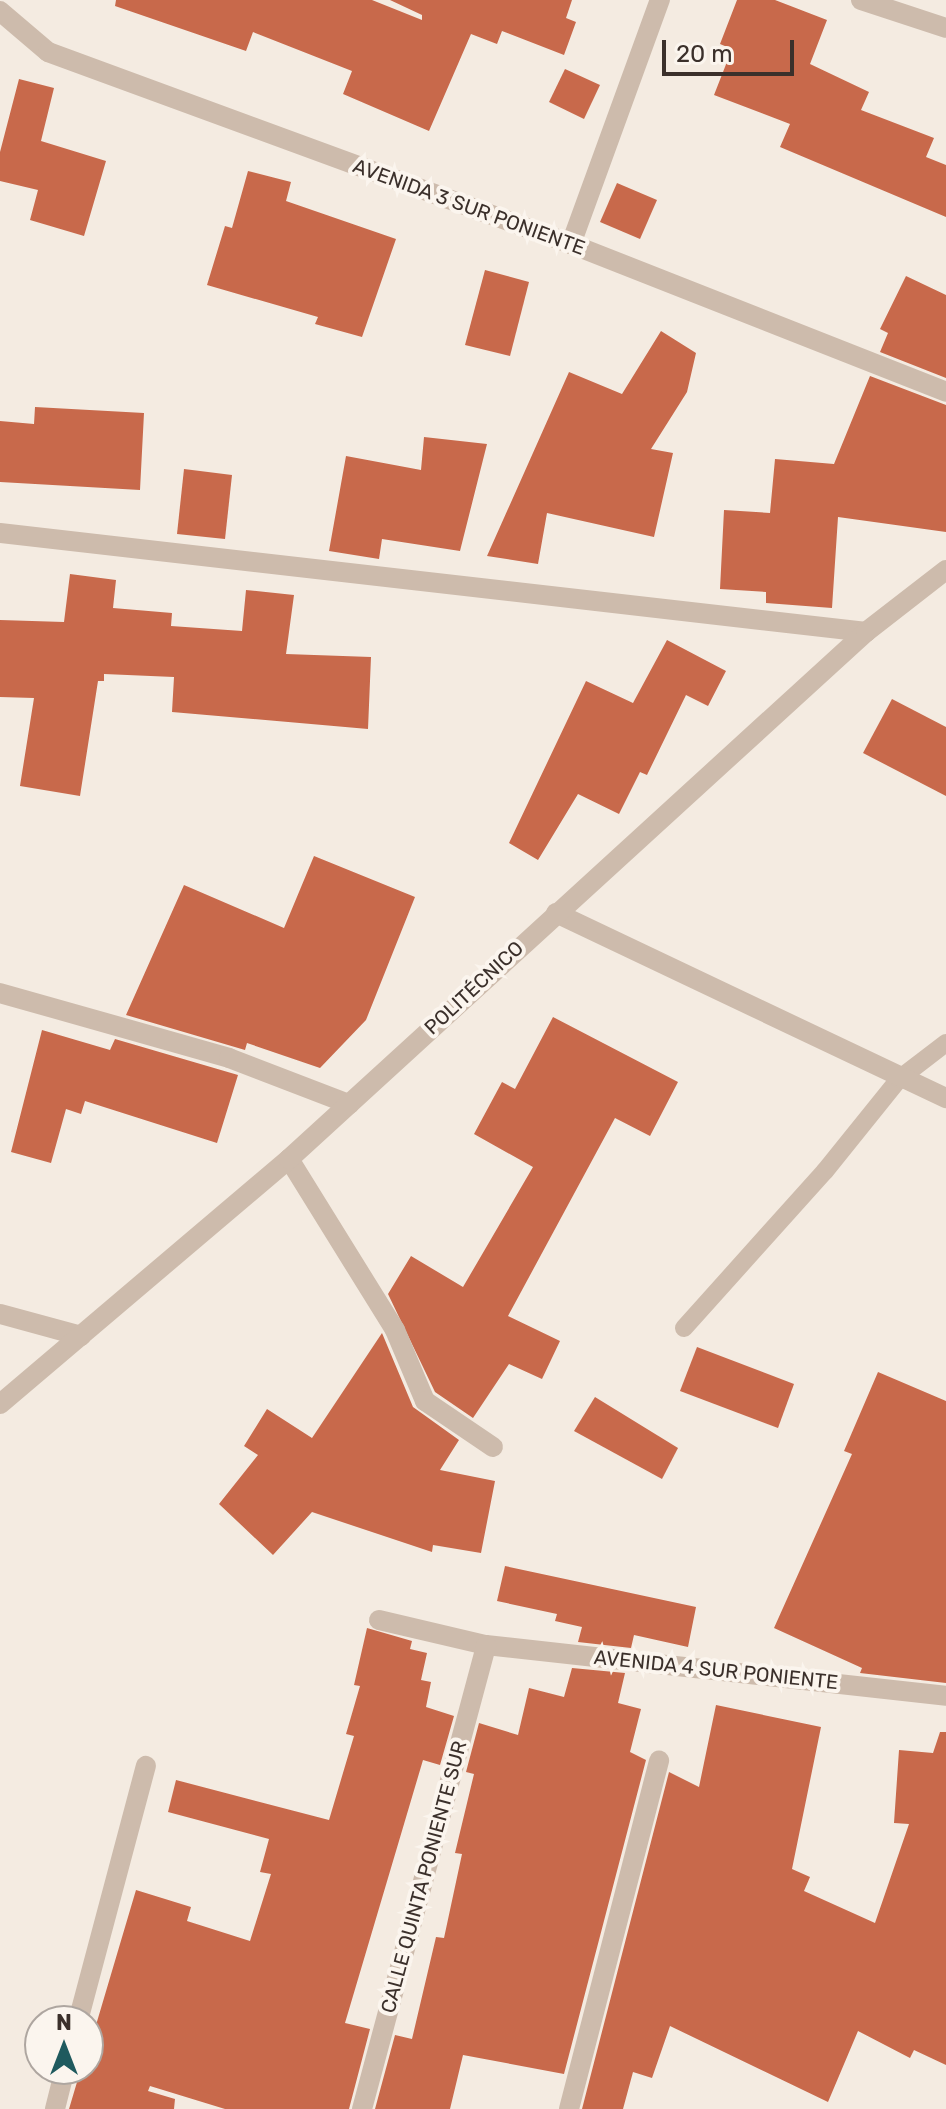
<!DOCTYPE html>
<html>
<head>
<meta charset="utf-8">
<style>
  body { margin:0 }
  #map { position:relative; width:946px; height:2109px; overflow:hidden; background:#f4ebe1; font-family:Rubik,sans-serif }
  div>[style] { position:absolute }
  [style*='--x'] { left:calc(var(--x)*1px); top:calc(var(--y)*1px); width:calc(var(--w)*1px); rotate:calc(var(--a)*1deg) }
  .building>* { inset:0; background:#c8694b }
  .service>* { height:18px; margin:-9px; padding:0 9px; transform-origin:9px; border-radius:9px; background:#cdbbac }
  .minor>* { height:20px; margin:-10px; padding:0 10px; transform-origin:10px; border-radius:10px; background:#cdbbac }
  .tertiary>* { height:20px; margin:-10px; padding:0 10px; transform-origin:10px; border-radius:10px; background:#cdbbac }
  span { translate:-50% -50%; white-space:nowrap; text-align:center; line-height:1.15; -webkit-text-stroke:8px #fbf5ee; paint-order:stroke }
  .street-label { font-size:20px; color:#3b302b }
  .north { position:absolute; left:24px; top:2005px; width:80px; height:80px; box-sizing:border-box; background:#fbf5ee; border:2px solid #aea6a0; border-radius:50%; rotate:0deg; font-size:22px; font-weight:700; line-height:32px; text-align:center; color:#3b302b }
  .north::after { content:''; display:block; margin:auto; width:28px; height:36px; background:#1f5a5e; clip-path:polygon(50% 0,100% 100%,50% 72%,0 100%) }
  .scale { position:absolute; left:662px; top:40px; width:132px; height:36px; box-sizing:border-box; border:4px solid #3b302b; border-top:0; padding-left:10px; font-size:24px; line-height:28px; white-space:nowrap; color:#3b302b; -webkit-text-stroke:6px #fbf5ee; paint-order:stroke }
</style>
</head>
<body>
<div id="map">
  <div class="building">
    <i style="clip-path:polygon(116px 0,372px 0,422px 20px,422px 15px,390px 0,572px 0,566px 18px,576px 22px,564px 55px,502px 31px,497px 44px,471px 34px,429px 131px,343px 94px,352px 71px,253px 32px,246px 51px,115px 6px)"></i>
    <i style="clip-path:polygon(737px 0,775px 0,827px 20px,810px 64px,869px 92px,861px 110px,934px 138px,926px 157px,946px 165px,946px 217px,780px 147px,790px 124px,714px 95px,732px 49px,720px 44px)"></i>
    <i style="clip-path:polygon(565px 69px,600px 85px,584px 119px,549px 102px)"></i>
    <i style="clip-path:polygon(19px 79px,54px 88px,41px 141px,106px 161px,84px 236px,30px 220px,38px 190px,0 181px,0 152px)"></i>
    <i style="clip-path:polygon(248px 171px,291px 182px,286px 201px,396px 239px,362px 337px,315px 324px,318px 317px,207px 285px,225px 226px,232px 228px)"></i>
    <i style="clip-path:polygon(617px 183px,657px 200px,640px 239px,600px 222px)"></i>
    <i style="clip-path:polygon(485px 270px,529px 282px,510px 356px,465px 345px)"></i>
    <i style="clip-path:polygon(906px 276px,946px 295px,946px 378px,880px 352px,888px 333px,880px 329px)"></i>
    <i style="clip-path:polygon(661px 331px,696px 353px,687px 392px,651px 449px,673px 453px,654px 537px,547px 513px,538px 564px,487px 556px,569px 372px,622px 394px)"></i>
    <i style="clip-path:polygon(870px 376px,946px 405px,946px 532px,838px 517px,832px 608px,766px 603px,766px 592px,720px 589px,724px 510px,770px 513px,775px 459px,834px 464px)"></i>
    <i style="clip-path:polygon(35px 407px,144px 413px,140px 490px,0 482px,0 421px,34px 424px)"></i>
    <i style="clip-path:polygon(424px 437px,487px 444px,460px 551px,382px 539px,379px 559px,329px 551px,346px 456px,421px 470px)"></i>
    <i style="clip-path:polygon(184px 469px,232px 475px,225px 539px,177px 534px)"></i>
    <i style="clip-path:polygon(70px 574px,116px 580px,113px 608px,172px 613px,171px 626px,242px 631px,246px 590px,294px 595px,286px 654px,371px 657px,368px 729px,172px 712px,174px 677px,104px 674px,104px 681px,98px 681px,80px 796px,20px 786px,34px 698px,0 697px,0 620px,64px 622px)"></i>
    <i style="clip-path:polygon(667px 640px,726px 671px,708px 706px,686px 695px,647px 775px,640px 772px,619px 814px,578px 794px,538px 860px,509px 843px,586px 681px,633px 703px)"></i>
    <i style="clip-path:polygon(892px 699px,946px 727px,946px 796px,863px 753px)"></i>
    <i style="clip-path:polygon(314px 856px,415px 897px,366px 1020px,320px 1068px,247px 1043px,245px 1050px,126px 1015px,184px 885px,284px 928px)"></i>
    <i style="clip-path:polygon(553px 1017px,678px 1082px,650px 1136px,615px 1118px,508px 1316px,560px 1341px,542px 1379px,509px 1364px,473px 1418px,435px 1392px,388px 1294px,411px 1256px,463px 1287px,533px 1167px,474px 1134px,502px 1082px,515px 1089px)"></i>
    <i style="clip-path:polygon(42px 1030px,110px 1050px,115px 1039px,238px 1075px,217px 1143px,85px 1101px,81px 1114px,66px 1109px,51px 1163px,11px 1152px)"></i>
    <i style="clip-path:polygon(382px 1333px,413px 1407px,459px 1440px,440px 1470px,495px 1481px,481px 1553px,433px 1545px,432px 1552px,312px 1512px,273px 1555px,219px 1504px,258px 1455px,244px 1446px,267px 1409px,312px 1438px)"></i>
    <i style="clip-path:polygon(697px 1347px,794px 1384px,778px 1428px,680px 1391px)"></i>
    <i style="clip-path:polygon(878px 1372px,946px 1401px,946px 1683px,860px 1673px,862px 1668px,774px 1628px,852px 1454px,844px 1451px)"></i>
    <i style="clip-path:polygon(595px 1397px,678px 1448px,662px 1479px,574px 1431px)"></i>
    <i style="clip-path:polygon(505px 1566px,696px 1607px,688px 1647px,634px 1635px,631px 1648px,578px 1642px,582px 1627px,555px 1621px,557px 1614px,497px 1601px)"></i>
    <i style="clip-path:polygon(367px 1628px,412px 1641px,410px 1649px,427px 1653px,421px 1680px,431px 1682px,426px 1707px,454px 1716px,440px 1765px,423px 1760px,345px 2023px,370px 2029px,349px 2109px,225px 2109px,150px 2086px,148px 2091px,175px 2099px,174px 2109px,69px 2109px,80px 2072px,88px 2069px,88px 2052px,136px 1890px,191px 1907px,187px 1921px,250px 1941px,271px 1874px,260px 1872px,269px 1839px,168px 1812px,176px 1780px,329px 1820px,354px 1736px,346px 1734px,360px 1686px,354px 1685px)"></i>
    <i style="clip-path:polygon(572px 1668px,625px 1673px,618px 1703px,641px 1709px,630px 1752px,646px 1760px,564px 2074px,463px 2055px,450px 2109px,375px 2109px,395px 2035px,412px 2039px,436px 1937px,444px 1938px,462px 1854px,455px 1853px,474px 1774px,466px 1772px,479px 1723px,518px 1735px,529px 1688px,564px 1697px)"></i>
    <i style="clip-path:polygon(716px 1705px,821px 1727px,792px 1869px,810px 1877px,804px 1891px,875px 1923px,909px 1824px,894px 1823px,899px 1750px,933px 1753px,940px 1732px,946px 1732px,946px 2065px,914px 2050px,910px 2058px,858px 2031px,828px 2102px,670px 2026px,652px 2078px,633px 2072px,623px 2109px,582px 2109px,669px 1772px,699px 1787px)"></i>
  </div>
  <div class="service">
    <i style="--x:684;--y:1328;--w:211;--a:-48.1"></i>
    <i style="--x:825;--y:1171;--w:118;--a:-51.2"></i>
    <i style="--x:899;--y:1079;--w:59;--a:-37.5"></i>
  </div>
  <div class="minor">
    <i style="--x:861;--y:0;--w:89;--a:18.2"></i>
    <i style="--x:0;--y:11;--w:63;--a:40.5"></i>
    <i style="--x:48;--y:52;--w:557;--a:20.16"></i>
    <i style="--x:571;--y:244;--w:403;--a:21.5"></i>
    <i style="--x:571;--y:244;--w:260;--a:-70"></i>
    <i style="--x:0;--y:533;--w:872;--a:6.52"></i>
    <i style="--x:556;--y:913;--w:432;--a:25.4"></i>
    <i style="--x:0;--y:993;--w:238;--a:15.8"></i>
    <i style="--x:229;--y:1058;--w:129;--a:21"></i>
    <i style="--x:289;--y:1159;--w:201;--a:58.2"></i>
    <i style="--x:395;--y:1330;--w:77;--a:67.1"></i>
    <i style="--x:425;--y:1401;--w:82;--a:34.1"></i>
    <i style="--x:0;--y:1314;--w:84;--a:15.2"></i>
    <i style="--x:379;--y:1620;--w:110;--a:13.2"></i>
    <i style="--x:486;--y:1645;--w:463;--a:6.3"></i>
    <i style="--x:78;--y:2021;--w:264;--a:-75.1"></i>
    <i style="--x:55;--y:2109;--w:41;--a:-76"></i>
    <i style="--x:362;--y:2109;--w:480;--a:-75"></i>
    <i style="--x:569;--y:2109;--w:360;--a:-75.5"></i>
  </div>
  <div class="tertiary">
    <i style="--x:0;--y:1404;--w:379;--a:-40.3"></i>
    <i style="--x:289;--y:1159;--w:781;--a:-42.41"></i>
    <i style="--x:866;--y:632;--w:101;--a:-37.8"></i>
  </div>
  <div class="street-label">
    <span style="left:469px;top:207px;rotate:20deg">AVENIDA 3 SUR PONIENTE</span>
    <span style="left:474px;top:988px;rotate:-43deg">POLITÉCNICO</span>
    <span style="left:716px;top:1670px;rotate:6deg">AVENIDA 4 SUR PONIENTE</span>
    <span style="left:424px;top:1877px;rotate:-75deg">CALLE QUINTA PONIENTE SUR</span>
  </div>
  <div class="north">N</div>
  <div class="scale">20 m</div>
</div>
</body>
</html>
